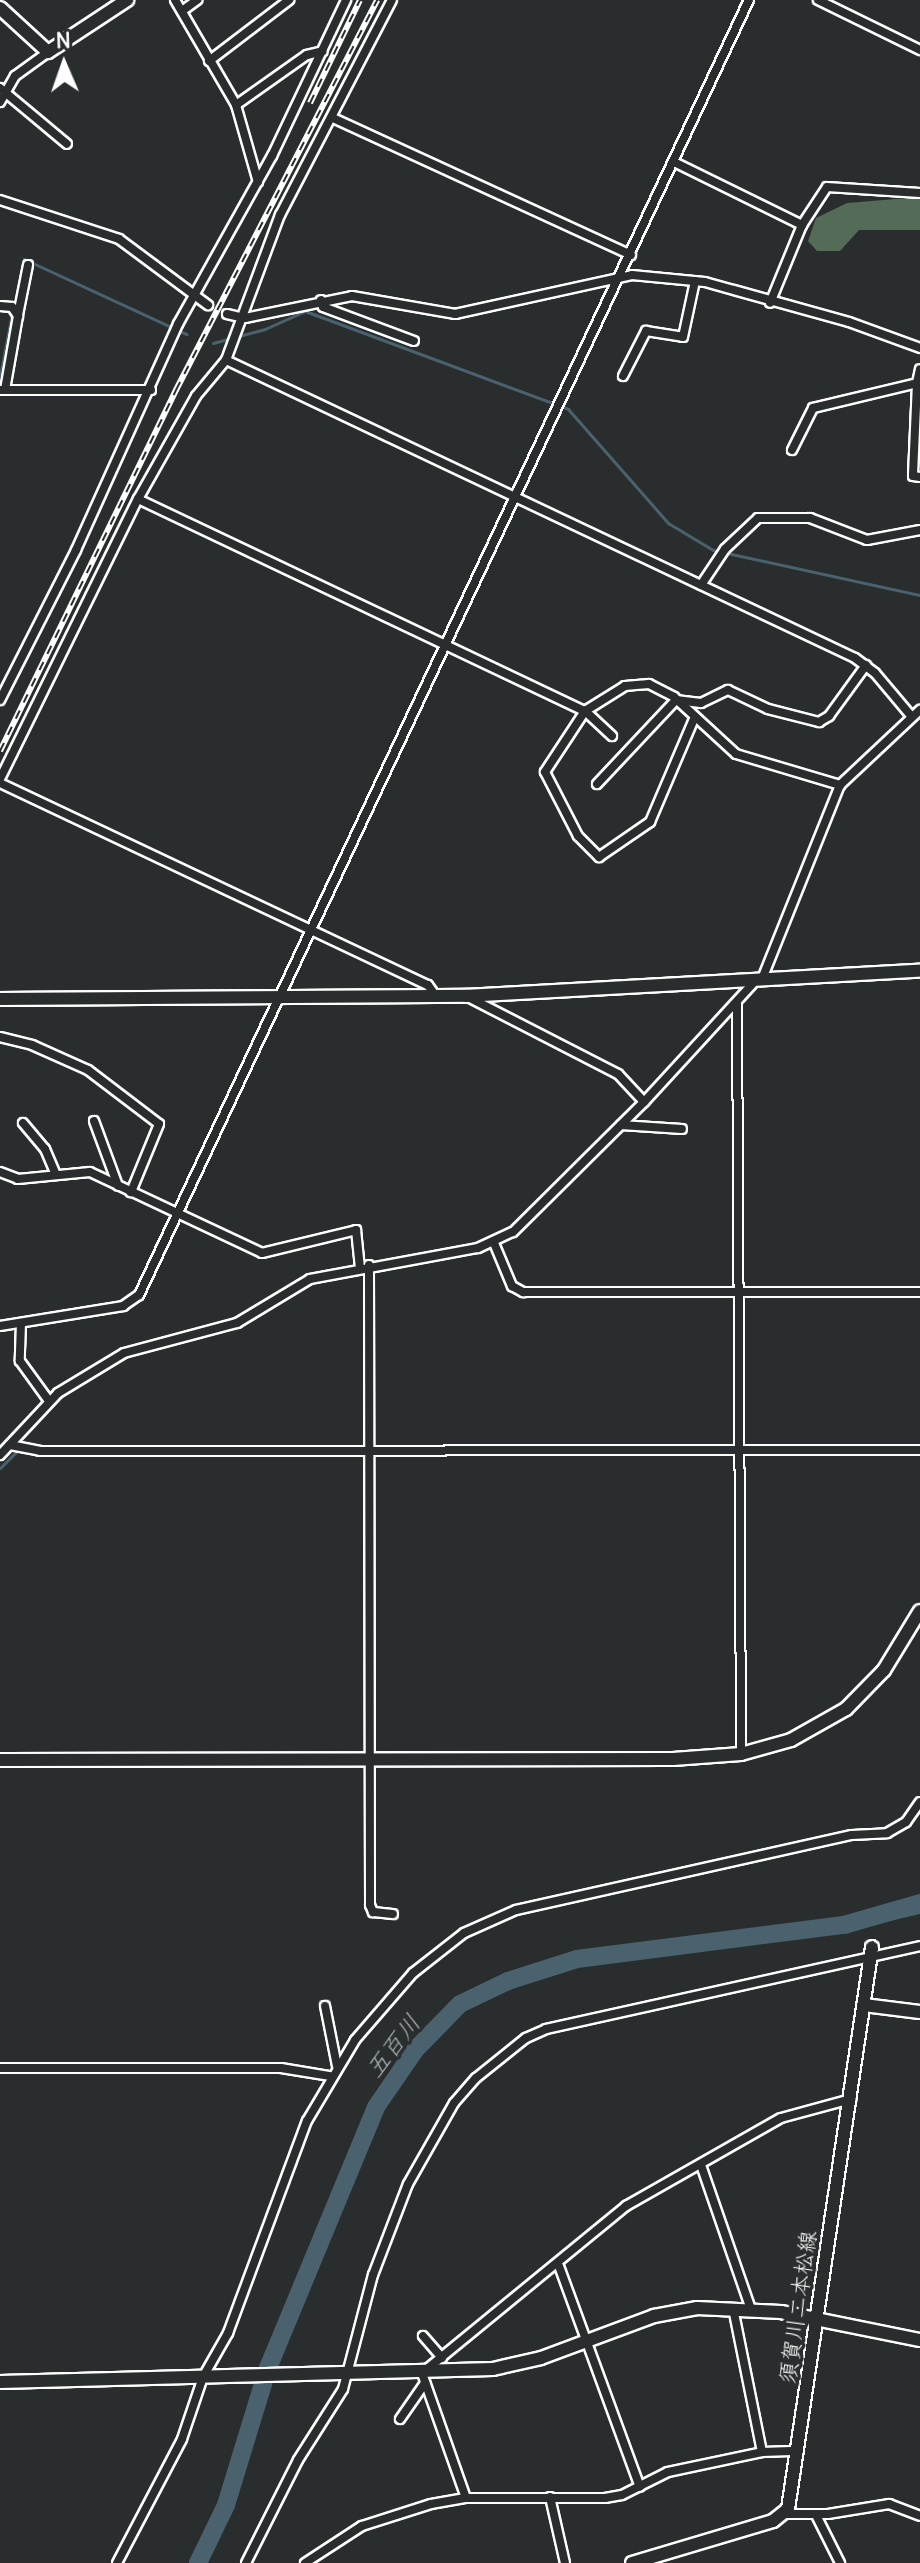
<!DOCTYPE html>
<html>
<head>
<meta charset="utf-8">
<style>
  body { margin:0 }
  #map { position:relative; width:920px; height:2563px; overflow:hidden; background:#2a2d2e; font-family:Delius,"Klee One",sans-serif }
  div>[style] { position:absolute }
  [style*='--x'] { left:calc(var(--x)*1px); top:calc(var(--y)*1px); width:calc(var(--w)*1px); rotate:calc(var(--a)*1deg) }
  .green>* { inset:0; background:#536b57 }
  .water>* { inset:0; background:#4a626e }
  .stream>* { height:3px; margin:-1.5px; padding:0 1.5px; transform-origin:1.5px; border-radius:1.5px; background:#4a626e }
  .river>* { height:18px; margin:-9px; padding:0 9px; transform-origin:9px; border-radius:9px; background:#4a626e }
  .street-tunnel>* { height:8px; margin-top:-4px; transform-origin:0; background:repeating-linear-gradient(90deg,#3f4243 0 8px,transparent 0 12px) }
  .roads { filter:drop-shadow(2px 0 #fff) drop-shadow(-2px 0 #fff) drop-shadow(0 2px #fff) drop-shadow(0 -2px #fff) }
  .street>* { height:8px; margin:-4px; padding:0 4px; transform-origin:4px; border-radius:4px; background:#2a2d2e }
  .secondary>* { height:12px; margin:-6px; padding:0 6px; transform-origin:6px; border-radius:6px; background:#2a2d2e }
  .rail>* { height:6px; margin-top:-3px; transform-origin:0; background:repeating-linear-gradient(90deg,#2a2d2e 0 9px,#fff 0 18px); box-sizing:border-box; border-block:2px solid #fff }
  span { translate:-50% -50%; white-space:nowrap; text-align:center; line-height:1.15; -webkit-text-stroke:7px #2a2d2e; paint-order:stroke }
  .street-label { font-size:22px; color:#fff }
  .water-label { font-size:24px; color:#aeb8be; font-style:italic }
  .north { position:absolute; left:24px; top:24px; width:80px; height:80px; -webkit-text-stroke:6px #2a2d2e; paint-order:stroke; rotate:358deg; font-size:22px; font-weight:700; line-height:32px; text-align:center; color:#fff }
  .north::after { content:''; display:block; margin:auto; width:28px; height:36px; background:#fff; clip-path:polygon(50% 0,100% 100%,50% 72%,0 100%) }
</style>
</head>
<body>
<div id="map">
  <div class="green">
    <i style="clip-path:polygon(920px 197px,920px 230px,859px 230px,840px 251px,817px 251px,808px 241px,816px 218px,847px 203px)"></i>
  </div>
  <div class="water">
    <i style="clip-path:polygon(920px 1895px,920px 1914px,881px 1923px,883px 1905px)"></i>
  </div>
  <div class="stream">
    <i style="--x:14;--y:306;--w:48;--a:-78"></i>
    <i style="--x:24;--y:259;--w:179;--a:24.8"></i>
    <i style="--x:213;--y:343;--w:54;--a:-15.1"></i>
    <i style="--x:265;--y:329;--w:44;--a:-24.2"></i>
    <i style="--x:305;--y:311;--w:281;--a:20.4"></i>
    <i style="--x:568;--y:409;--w:152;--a:48.7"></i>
    <i style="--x:668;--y:523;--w:52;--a:31"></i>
    <i style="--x:713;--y:550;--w:212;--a:12.3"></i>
    <i style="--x:0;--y:376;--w:64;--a:-79.2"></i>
    <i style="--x:35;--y:1446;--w:25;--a:2"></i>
    <i style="--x:435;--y:1447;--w:377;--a:-0.2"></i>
    <i style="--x:0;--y:1468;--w:28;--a:-45"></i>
  </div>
  <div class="river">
    <i style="--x:198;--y:2563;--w:64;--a:-64.2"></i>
    <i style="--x:226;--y:2505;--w:143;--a:-73"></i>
    <i style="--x:268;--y:2368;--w:282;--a:-67.5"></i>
    <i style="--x:376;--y:2107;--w:69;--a:-55.6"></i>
    <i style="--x:415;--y:2050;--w:64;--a:-45.6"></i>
    <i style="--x:460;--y:2004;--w:53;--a:-25.6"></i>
    <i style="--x:508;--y:1981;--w:72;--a:-17.7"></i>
    <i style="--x:577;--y:1959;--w:269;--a:-7.3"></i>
    <i style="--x:844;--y:1925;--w:79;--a:-16.1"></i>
  </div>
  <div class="street-tunnel">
    <i style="--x:208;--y:305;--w:21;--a:25"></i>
  </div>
  <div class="roads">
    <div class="street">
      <i style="--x:175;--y:0;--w:121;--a:59.8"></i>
      <i style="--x:236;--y:105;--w:80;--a:74.1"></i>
      <i style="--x:818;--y:0;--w:114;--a:26.1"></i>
      <i style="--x:182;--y:11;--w:19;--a:-36"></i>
      <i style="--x:209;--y:61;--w:101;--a:-37.3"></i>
      <i style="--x:0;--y:88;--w:87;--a:39.9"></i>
      <i style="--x:0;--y:102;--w:30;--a:-60"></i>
      <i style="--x:15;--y:76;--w:41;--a:-36"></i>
      <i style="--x:236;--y:105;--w:87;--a:-35.2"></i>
      <i style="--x:307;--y:55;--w:16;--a:-14"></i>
      <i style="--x:333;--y:118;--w:328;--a:24.7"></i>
      <i style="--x:674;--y:162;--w:143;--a:26.2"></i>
      <i style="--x:802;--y:225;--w:84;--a:112.3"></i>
      <i style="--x:0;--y:200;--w:125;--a:18.1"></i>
      <i style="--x:119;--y:239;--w:111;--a:36.6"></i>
      <i style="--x:802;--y:225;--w:45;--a:-56.7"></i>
      <i style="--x:827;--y:187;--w:93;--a:3.7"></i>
      <i style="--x:321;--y:300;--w:7;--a:74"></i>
      <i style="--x:323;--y:307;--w:97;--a:20.5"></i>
      <i style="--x:0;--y:306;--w:12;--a:5"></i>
      <i style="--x:12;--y:307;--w:11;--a:56"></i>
      <i style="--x:18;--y:316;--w:75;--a:100"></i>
      <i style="--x:227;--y:314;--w:18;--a:13"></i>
      <i style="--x:245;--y:318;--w:109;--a:-11.6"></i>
      <i style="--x:352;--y:296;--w:105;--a:9.9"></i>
      <i style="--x:455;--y:314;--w:181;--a:-12.4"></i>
      <i style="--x:632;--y:275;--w:73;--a:5.5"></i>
      <i style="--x:705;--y:282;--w:149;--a:15.5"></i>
      <i style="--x:849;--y:322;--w:76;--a:20.1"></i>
      <i style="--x:18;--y:315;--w:51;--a:-78.7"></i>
      <i style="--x:226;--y:360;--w:696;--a:25.35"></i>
      <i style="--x:855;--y:658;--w:25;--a:37"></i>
      <i style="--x:875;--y:673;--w:57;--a:49.9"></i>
      <i style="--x:623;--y:376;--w:51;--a:-62.9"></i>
      <i style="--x:646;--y:331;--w:37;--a:9"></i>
      <i style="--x:683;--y:337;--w:57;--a:-77.9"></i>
      <i style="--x:917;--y:383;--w:93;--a:92.5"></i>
      <i style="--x:913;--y:476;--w:7;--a:8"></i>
      <i style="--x:0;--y:390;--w:151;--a:0"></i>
      <i style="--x:792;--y:450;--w:47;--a:-63.4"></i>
      <i style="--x:813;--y:408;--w:107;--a:-13.5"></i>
      <i style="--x:917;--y:383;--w:14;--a:-78"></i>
      <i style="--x:138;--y:499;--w:495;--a:25.4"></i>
      <i style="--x:585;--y:711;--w:47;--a:-32"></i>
      <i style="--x:625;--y:686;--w:24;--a:-5"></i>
      <i style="--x:649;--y:684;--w:28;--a:27"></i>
      <i style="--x:674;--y:697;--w:84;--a:42.6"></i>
      <i style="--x:736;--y:754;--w:109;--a:16.6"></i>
      <i style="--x:701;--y:585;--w:43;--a:-56.3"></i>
      <i style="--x:725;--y:549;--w:45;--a:-43.2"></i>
      <i style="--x:758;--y:518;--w:52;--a:0"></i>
      <i style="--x:810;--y:518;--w:61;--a:21.1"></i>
      <i style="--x:867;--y:540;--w:54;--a:-10.7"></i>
      <i style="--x:0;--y:700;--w:168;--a:-63.1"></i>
      <i style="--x:76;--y:550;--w:248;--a:-65.7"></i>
      <i style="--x:178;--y:324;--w:193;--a:-60.8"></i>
      <i style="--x:272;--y:156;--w:173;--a:-64.6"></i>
      <i style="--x:612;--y:736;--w:37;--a:-137"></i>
      <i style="--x:585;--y:711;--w:73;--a:123.3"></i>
      <i style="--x:545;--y:772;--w:72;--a:62.7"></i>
      <i style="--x:578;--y:836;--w:30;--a:45"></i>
      <i style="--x:599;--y:857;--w:62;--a:-34.5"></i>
      <i style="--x:650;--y:822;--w:112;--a:-66.9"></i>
      <i style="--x:0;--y:779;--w:312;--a:-63.8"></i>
      <i style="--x:138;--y:499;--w:118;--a:-60.6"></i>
      <i style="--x:196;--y:396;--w:47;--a:-50.2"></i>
      <i style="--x:226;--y:360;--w:155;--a:-69.6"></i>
      <i style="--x:280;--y:215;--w:242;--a:-62.5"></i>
      <i style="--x:0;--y:783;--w:473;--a:25.3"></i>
      <i style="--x:428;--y:985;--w:12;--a:55"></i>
      <i style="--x:597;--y:784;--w:115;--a:-46.8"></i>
      <i style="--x:676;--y:700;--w:25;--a:7"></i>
      <i style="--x:701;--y:703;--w:30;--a:-26"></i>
      <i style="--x:728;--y:690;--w:44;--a:25.4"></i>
      <i style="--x:768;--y:709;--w:53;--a:14.3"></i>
      <i style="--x:819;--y:722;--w:12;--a:-31"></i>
      <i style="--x:829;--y:716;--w:63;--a:-54"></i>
      <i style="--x:762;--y:979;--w:209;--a:-68.1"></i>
      <i style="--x:840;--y:785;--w:110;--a:-43.2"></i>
      <i style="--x:466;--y:996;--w:171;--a:27.2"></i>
      <i style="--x:618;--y:1074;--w:38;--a:47"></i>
      <i style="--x:737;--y:1004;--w:750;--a:89.69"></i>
      <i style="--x:0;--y:1037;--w:33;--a:14"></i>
      <i style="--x:32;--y:1045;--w:61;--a:24.1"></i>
      <i style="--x:88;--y:1070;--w:89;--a:37.3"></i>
      <i style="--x:159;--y:1124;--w:74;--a:112.4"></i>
      <i style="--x:94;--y:1121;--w:69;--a:69.7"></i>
      <i style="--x:23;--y:1123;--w:34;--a:50"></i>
      <i style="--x:45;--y:1149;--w:26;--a:67"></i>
      <i style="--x:621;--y:1125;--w:61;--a:3.8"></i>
      <i style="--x:0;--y:1172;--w:19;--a:21"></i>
      <i style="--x:18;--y:1179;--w:72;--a:-5.6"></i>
      <i style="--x:90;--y:1172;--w:190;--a:25.2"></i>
      <i style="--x:262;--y:1253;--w:97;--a:-13.7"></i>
      <i style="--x:356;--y:1230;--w:37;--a:84"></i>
      <i style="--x:494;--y:1243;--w:47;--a:67.3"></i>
      <i style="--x:512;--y:1286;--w:13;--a:29"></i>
      <i style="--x:523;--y:1292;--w:397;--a:0"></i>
      <i style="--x:369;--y:1265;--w:640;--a:89.91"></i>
      <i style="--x:370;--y:1905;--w:8;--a:67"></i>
      <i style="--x:373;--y:1912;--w:20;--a:6"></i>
      <i style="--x:21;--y:1323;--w:38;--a:92"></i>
      <i style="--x:20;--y:1361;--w:49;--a:54.1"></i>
      <i style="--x:0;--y:1326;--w:125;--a:-9.2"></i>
      <i style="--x:123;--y:1306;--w:19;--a:-35"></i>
      <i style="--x:139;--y:1295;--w:1431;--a:-64.78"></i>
      <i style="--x:10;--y:1445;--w:31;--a:11"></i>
      <i style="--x:40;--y:1451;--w:880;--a:-0.07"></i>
      <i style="--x:0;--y:1455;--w:85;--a:-46.9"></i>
      <i style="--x:58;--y:1393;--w:77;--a:-31.2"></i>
      <i style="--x:124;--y:1353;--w:117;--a:-14.9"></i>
      <i style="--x:237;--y:1323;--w:85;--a:-31.1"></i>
      <i style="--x:310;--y:1279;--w:171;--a:-10.5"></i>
      <i style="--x:478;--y:1248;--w:38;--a:-25"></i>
      <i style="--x:513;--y:1232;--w:185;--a:-44.8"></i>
      <i style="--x:644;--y:1102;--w:167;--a:-47.4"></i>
      <i style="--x:325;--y:2006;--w:61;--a:78.7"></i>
      <i style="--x:0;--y:2068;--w:281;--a:0"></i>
      <i style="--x:281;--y:2068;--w:50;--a:9.3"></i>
      <i style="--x:701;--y:2165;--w:152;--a:70.9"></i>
      <i style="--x:559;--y:2266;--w:235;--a:69.9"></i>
      <i style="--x:733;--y:2308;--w:147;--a:78.6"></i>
      <i style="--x:423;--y:2336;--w:29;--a:49"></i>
      <i style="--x:400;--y:2419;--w:44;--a:-55.2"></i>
      <i style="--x:550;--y:2497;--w:68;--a:77.2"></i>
      <i style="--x:466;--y:2498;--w:133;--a:-109.4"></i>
      <i style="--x:422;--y:2373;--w:264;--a:-39.3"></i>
      <i style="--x:626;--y:2206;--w:178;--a:-29.6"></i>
      <i style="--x:781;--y:2118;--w:73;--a:-15.2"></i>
      <i style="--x:783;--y:2514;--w:45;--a:0"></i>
      <i style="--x:828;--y:2514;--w:62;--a:-9.3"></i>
      <i style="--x:889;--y:2504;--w:33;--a:21"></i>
      <i style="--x:816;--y:2515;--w:54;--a:63.4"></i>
      <i style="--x:117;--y:2563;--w:140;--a:-62.3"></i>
      <i style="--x:182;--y:2439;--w:65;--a:-71.3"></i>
      <i style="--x:203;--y:2377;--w:51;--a:-60.4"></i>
      <i style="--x:228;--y:2333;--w:226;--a:-69.6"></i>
      <i style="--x:307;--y:2121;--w:94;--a:-59.3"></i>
      <i style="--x:355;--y:2040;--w:89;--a:-49.1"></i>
      <i style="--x:413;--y:1973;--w:65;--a:-38.1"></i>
      <i style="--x:464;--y:1933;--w:57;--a:-23.9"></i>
      <i style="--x:516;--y:1910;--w:344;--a:-12.6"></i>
      <i style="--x:852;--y:1835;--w:35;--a:-3"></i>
      <i style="--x:887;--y:1833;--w:22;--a:-30"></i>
      <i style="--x:906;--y:1822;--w:24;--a:-55"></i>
      <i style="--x:246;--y:2563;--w:115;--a:-63.2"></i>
      <i style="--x:298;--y:2460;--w:84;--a:-57.6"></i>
      <i style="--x:343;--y:2389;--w:118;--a:-75.3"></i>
      <i style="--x:373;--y:2275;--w:97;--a:-69"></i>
      <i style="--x:408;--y:2184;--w:93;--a:-60.4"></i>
      <i style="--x:454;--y:2103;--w:33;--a:-49"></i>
      <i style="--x:476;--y:2078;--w:64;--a:-38.7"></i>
      <i style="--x:526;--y:2038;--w:22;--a:-24"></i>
      <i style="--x:546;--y:2029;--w:383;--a:-12.5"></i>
      <i style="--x:305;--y:2563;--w:68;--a:-33"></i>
      <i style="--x:362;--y:2526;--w:72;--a:-17.7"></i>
      <i style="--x:431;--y:2504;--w:36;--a:-10"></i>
      <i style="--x:466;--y:2498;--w:139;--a:0"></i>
      <i style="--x:605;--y:2498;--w:17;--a:-10"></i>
      <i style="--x:622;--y:2495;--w:51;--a:-26.6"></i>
      <i style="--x:668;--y:2472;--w:96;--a:-12"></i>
      <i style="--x:762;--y:2452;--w:36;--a:-2"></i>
    </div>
    <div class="secondary">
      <i style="--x:0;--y:8;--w:65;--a:42.5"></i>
      <i style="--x:48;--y:52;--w:95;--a:-33.4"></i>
      <i style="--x:0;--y:999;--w:466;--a:-0.4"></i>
      <i style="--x:466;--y:996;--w:455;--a:-3.2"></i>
      <i style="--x:0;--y:1760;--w:673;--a:-0.09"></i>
      <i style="--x:673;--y:1759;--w:68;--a:-4.2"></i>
      <i style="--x:741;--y:1754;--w:52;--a:-15.6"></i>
      <i style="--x:791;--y:1740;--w:63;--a:-29.4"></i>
      <i style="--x:846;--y:1709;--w:54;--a:-45.7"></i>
      <i style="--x:884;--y:1670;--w:69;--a:-58.6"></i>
      <i style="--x:864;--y:2005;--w:56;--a:7.1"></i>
      <i style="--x:0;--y:2382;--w:493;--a:-1.5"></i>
      <i style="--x:493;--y:2369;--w:49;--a:-12.9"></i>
      <i style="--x:541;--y:2358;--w:121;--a:-20.4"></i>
      <i style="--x:654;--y:2316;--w:44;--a:-10.5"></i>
      <i style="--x:697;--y:2308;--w:84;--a:2.7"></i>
      <i style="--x:781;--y:2312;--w:142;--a:11.4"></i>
      <i style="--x:632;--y:2563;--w:147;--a:-16.6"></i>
      <i style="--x:773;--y:2521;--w:19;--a:-39"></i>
      <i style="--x:788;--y:2509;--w:568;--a:-81.5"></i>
    </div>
  </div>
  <div class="rail">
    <i style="--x:310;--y:103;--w:114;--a:-64.1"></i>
    <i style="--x:0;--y:751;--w:402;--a:-64"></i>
    <i style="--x:176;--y:390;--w:439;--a:-62.7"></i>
  </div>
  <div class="street-label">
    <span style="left:798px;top:2307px;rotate:-82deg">須賀川二本松線</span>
  </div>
  <div class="water-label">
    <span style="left:393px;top:2046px;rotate:-52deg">五百川</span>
  </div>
  <div class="north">N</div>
</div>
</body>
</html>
